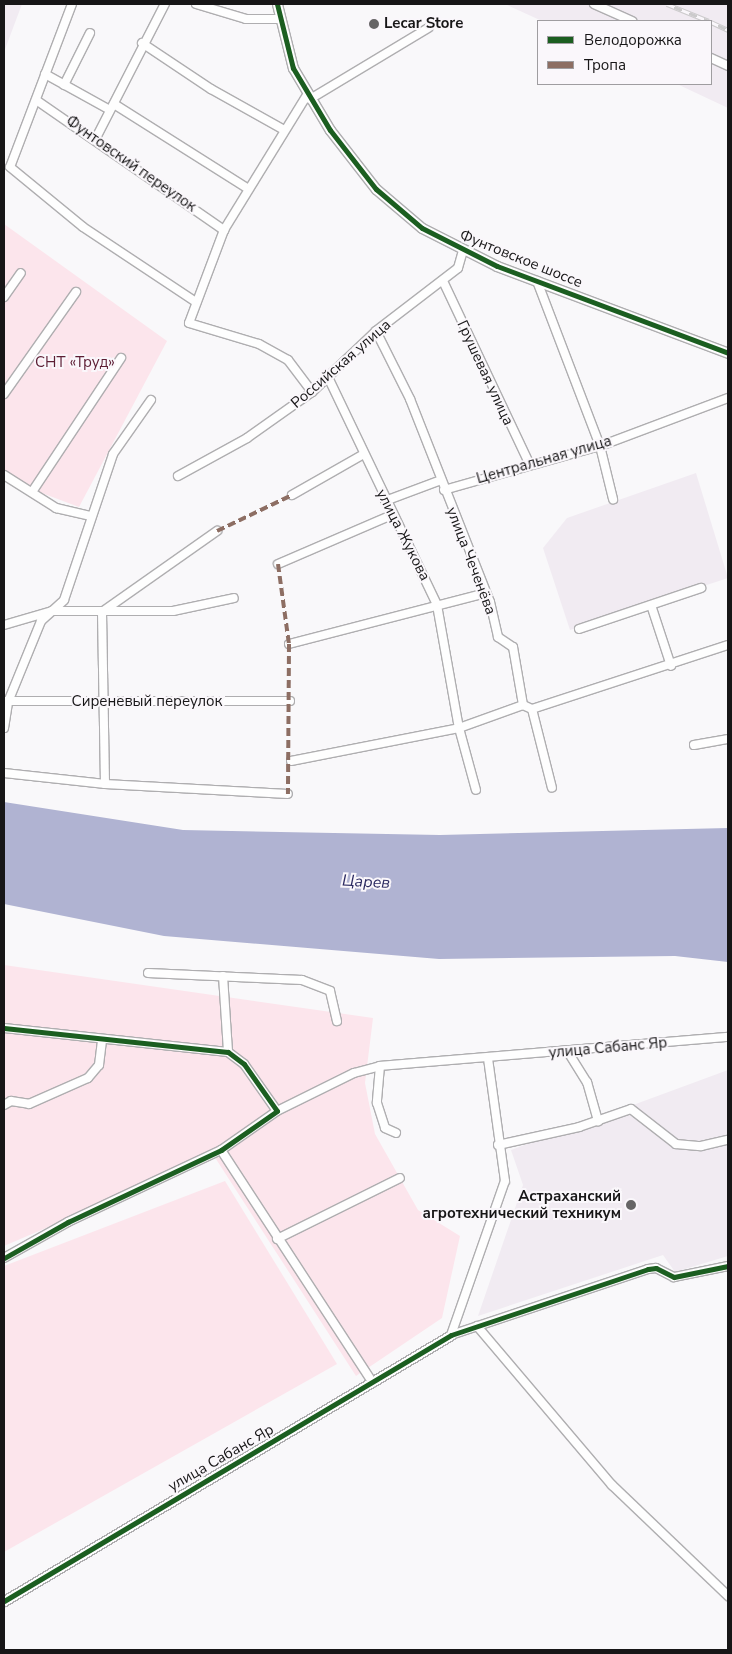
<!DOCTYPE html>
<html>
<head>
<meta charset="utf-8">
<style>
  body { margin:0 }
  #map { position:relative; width:732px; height:1654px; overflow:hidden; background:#f9f8fa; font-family:"Nunito Sans",sans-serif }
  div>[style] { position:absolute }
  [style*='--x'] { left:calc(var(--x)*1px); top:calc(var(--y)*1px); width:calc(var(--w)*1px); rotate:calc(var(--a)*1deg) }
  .built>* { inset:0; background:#f1ebf2 }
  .green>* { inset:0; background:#fce5ec }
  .water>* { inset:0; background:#b0b3d2 }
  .roads { filter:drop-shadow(1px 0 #afaeb0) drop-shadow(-1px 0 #afaeb0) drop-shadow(0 1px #afaeb0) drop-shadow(0 -1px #afaeb0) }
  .minor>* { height:8px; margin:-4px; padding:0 4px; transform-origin:4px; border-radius:4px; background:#fefefe }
  .tertiary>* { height:9px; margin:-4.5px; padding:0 4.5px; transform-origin:4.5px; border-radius:4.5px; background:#fefefe }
  .rail>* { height:4.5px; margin-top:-2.25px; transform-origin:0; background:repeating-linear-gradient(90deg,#faf7fb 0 8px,#cbcacb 0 16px); box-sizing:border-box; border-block:1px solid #cbcacb }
  .quiet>* { height:4px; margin-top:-2px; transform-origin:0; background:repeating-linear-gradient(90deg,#8d6e63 0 8px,transparent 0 12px) }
  .cycleway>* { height:5px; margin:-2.5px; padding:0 2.5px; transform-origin:2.5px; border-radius:2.5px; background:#1b5e20 }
  .dots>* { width:14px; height:14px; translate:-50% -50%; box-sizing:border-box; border:2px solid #faf7fb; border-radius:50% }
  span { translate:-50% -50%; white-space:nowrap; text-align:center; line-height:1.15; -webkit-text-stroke:4px #faf7fb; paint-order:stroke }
  .poi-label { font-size:15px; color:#171617; font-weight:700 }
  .left { translate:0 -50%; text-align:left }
  .right { translate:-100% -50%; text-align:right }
  .street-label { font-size:15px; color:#171617 }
  .park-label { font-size:15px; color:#5d1e34 }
  .water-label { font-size:16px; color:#2b2a61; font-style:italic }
  .frame { position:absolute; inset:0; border:5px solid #171617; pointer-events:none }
  .legend { position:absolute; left:537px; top:20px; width:175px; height:65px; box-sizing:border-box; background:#faf7fb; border:1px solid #9f9da0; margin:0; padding:6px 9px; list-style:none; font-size:15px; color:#171617 }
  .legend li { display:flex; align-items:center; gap:10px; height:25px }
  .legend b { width:25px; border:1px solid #9f9da0 }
</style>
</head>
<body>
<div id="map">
  <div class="built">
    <i style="clip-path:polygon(4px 4px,22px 4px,4px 52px)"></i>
    <i style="clip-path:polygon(505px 4px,728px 4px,728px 108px,677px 84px,711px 84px,711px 21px,542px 21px)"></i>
    <i style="clip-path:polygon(696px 473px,728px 578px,570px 630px,543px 548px,567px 518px)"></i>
    <i style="clip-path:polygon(728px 1070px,728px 1256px,675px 1272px,663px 1255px,478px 1316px,523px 1185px,511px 1150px)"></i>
  </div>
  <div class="green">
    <i style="clip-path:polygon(4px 224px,167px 341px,79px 507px,31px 489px,4px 472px)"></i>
    <i style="clip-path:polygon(4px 965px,373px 1018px,365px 1083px,375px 1134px,418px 1210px,460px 1236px,442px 1318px,356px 1376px,214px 1156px,4px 1246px)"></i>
    <i style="clip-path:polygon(225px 1181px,337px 1364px,4px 1552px,4px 1266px)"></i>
  </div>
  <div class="water">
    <i style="clip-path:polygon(4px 802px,183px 830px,440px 835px,728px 828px,728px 962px,675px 956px,439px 959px,164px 936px,4px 904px)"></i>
  </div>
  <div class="roads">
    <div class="minor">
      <i style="--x:72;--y:4;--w:174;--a:110.8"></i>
      <i style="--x:10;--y:167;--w:94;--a:39.4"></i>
      <i style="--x:83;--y:227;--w:136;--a:33.6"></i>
      <i style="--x:196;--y:4;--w:52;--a:16.7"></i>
      <i style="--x:246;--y:19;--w:33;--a:0"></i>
      <i style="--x:594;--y:4;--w:42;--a:24.1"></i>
      <i style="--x:142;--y:43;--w:83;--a:33.7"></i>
      <i style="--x:211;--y:89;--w:84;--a:29.3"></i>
      <i style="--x:711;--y:58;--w:19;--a:25"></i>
      <i style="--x:45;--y:74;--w:74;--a:29"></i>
      <i style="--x:64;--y:85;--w:58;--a:-63.4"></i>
      <i style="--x:307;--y:95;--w:158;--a:121.6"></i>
      <i style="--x:224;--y:230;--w:99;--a:110.6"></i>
      <i style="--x:189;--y:323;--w:73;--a:16.7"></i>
      <i style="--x:259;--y:344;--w:33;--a:29"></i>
      <i style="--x:288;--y:360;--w:40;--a:53"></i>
      <i style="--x:310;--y:99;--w:138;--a:-31"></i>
      <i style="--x:36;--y:100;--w:229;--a:34.7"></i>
      <i style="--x:114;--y:104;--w:157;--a:32.3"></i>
      <i style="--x:96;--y:138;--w:151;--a:-62.8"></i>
      <i style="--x:443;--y:281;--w:201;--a:64.7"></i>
      <i style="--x:537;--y:281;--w:177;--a:69.1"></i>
      <i style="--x:600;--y:446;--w:55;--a:76.2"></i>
      <i style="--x:4;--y:297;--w:29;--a:-55"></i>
      <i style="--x:376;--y:331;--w:76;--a:63.4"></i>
      <i style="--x:410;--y:399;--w:218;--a:68.5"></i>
      <i style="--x:490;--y:602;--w:36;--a:77"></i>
      <i style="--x:498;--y:637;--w:18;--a:34"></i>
      <i style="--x:513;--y:647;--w:59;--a:80.2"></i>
      <i style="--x:523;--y:705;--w:10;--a:24"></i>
      <i style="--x:532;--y:709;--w:81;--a:75.8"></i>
      <i style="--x:327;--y:375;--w:255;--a:64.4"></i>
      <i style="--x:437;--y:605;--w:125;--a:79.9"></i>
      <i style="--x:459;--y:728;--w:64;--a:74.7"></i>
      <i style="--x:4;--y:394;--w:125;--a:-54.8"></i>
      <i style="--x:4;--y:475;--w:62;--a:32.4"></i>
      <i style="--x:56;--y:508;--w:36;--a:13"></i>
      <i style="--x:178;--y:476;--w:79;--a:-28.8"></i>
      <i style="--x:247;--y:438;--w:80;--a:-35.3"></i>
      <i style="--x:312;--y:392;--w:88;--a:-43.6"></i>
      <i style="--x:376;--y:331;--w:103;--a:-37.5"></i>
      <i style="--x:458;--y:268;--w:18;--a:-74"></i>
      <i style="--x:444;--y:490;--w:162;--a:-15.8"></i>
      <i style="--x:600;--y:446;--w:137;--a:-20.6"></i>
      <i style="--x:32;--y:492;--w:161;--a:-56.4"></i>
      <i style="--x:292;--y:495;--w:83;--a:-29.7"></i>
      <i style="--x:385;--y:501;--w:60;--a:-20.6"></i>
      <i style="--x:278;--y:564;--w:124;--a:-23.3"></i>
      <i style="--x:651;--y:605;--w:64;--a:71.8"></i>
      <i style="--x:4;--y:625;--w:50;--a:-16.3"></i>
      <i style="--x:52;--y:611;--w:121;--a:0"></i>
      <i style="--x:173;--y:611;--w:62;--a:-12"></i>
      <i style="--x:579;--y:629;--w:129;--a:-18.6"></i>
      <i style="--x:289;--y:644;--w:203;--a:-14.5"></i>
      <i style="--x:4;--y:701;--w:286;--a:0"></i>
      <i style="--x:532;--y:709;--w:206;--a:-18.1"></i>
      <i style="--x:4;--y:728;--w:26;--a:-81"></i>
      <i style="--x:8;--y:702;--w:87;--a:-67.8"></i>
      <i style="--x:41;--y:621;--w:31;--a:-42"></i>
      <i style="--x:64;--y:600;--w:154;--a:-71.4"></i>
      <i style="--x:113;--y:454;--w:66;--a:-54.9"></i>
      <i style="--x:694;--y:745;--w:35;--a:-10"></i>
      <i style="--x:291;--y:761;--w:171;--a:-11.1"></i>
      <i style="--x:459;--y:728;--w:68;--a:-19.8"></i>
      <i style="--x:4;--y:773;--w:102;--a:6.2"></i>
      <i style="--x:105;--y:784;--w:183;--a:3.1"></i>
      <i style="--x:105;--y:784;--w:172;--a:-91"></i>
      <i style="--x:102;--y:612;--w:141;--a:-35.2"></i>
      <i style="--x:148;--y:973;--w:154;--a:2.6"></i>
      <i style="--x:302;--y:980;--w:30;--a:21"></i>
      <i style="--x:330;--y:991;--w:31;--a:77"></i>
      <i style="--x:223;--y:976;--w:76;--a:86.2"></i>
      <i style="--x:4;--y:1028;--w:225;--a:6.1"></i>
      <i style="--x:228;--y:1052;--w:20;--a:37"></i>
      <i style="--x:244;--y:1064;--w:57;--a:54.9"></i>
      <i style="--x:277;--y:1111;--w:68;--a:145.1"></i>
      <i style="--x:221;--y:1150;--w:169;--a:154.8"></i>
      <i style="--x:68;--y:1222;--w:73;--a:150.6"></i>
      <i style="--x:568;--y:1052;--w:36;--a:58"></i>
      <i style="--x:587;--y:1082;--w:41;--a:74.2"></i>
      <i style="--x:380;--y:1066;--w:37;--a:95"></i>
      <i style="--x:377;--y:1103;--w:26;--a:72"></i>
      <i style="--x:385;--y:1128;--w:12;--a:24"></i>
      <i style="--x:4;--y:1105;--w:8;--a:-30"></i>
      <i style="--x:11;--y:1101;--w:18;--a:9"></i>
      <i style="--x:29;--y:1104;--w:64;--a:-23.8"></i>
      <i style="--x:88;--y:1078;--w:17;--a:-50"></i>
      <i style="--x:99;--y:1065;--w:24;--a:-83"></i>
      <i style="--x:277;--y:1111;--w:86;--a:-26.3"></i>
      <i style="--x:354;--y:1073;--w:27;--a:-15"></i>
      <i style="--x:380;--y:1066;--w:349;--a:-4.8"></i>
      <i style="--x:498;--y:1145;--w:83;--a:-12.5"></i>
      <i style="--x:579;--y:1127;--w:55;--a:-19.1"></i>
      <i style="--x:631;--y:1109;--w:57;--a:37.9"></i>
      <i style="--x:676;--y:1144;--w:25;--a:5"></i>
      <i style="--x:701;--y:1146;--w:28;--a:-13"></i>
      <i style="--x:221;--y:1150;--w:278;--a:56.9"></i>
      <i style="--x:277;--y:1239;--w:137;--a:-26.4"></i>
      <i style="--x:477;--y:1326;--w:209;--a:49.7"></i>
      <i style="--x:612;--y:1485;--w:161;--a:43.7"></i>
      <i style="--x:451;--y:1335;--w:208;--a:-18.5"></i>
      <i style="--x:648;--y:1269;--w:8;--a:-7"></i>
      <i style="--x:656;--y:1268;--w:20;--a:27"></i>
      <i style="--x:674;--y:1277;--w:55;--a:-11.5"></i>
      <i style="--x:451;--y:1335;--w:163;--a:-70.7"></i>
      <i style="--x:505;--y:1181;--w:124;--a:-97.9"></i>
    </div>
    <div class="tertiary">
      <i style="--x:277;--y:4;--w:66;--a:76"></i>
      <i style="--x:293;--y:68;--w:72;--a:59.2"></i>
      <i style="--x:330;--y:130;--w:75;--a:52.1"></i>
      <i style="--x:376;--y:189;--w:60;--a:40.3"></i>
      <i style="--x:422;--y:228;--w:84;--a:26.9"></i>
      <i style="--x:497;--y:266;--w:247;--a:20.6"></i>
      <i style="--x:4;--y:1601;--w:520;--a:-30.76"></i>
    </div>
  </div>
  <div class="rail">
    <i style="--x:667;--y:4;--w:45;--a:22"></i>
    <i style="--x:711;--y:22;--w:19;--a:25"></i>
  </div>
  <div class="quiet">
    <i style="--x:217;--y:531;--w:83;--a:-25.6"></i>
    <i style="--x:278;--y:564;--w:81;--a:82.2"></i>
    <i style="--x:289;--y:644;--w:150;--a:90.4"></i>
  </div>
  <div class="cycleway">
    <i style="--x:277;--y:4;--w:66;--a:76"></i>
    <i style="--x:293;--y:68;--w:72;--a:59.2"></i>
    <i style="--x:330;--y:130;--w:75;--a:52.1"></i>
    <i style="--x:376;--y:189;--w:60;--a:40.3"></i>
    <i style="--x:422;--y:228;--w:84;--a:26.9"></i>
    <i style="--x:497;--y:266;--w:247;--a:20.6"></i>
    <i style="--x:4;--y:1028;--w:225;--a:6.1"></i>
    <i style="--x:228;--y:1052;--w:20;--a:37"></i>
    <i style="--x:244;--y:1064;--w:57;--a:54.9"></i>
    <i style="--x:277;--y:1111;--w:68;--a:145.1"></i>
    <i style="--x:221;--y:1150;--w:169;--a:154.8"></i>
    <i style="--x:68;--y:1222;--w:73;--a:150.6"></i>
    <i style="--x:4;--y:1601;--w:520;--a:-30.76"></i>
    <i style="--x:451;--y:1335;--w:208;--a:-18.5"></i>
    <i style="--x:648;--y:1269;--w:8;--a:-7"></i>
    <i style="--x:656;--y:1268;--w:20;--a:27"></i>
    <i style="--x:674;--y:1277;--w:55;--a:-11.5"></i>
  </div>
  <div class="dots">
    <i style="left:374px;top:24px;background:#666566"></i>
    <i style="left:631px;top:1205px;background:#666566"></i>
  </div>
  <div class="poi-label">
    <span class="left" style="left:384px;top:24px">Lecar Store</span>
    <span class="right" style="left:621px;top:1205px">Астраханский<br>агротехнический техникум</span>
  </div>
  <div class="street-label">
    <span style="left:131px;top:164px;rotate:35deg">Фунтовский переулок</span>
    <span style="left:521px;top:259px;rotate:22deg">Фунтовское шоссе</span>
    <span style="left:341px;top:364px;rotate:-41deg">Российская улица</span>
    <span style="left:485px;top:373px;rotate:65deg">Грушевая улица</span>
    <span style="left:544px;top:460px;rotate:-16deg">Центральная улица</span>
    <span style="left:403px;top:535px;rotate:63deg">улица Жукова</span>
    <span style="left:471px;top:561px;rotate:69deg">улица Чеченёва</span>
    <span style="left:147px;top:702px">Сиреневый переулок</span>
    <span style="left:608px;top:1048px;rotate:-5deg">улица Сабанс Яр</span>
    <span style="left:221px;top:1458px;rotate:-30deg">улица Сабанс Яр</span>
  </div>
  <div class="park-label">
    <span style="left:75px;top:363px">СНТ «Труд»</span>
  </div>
  <div class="water-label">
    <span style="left:366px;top:882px;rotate:3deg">Царев</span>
  </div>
  <div class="frame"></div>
  <ul class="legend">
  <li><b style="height:6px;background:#1b5e20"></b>Велодорожка</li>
  <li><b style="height:6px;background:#8d6e63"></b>Тропа</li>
  </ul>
</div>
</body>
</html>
